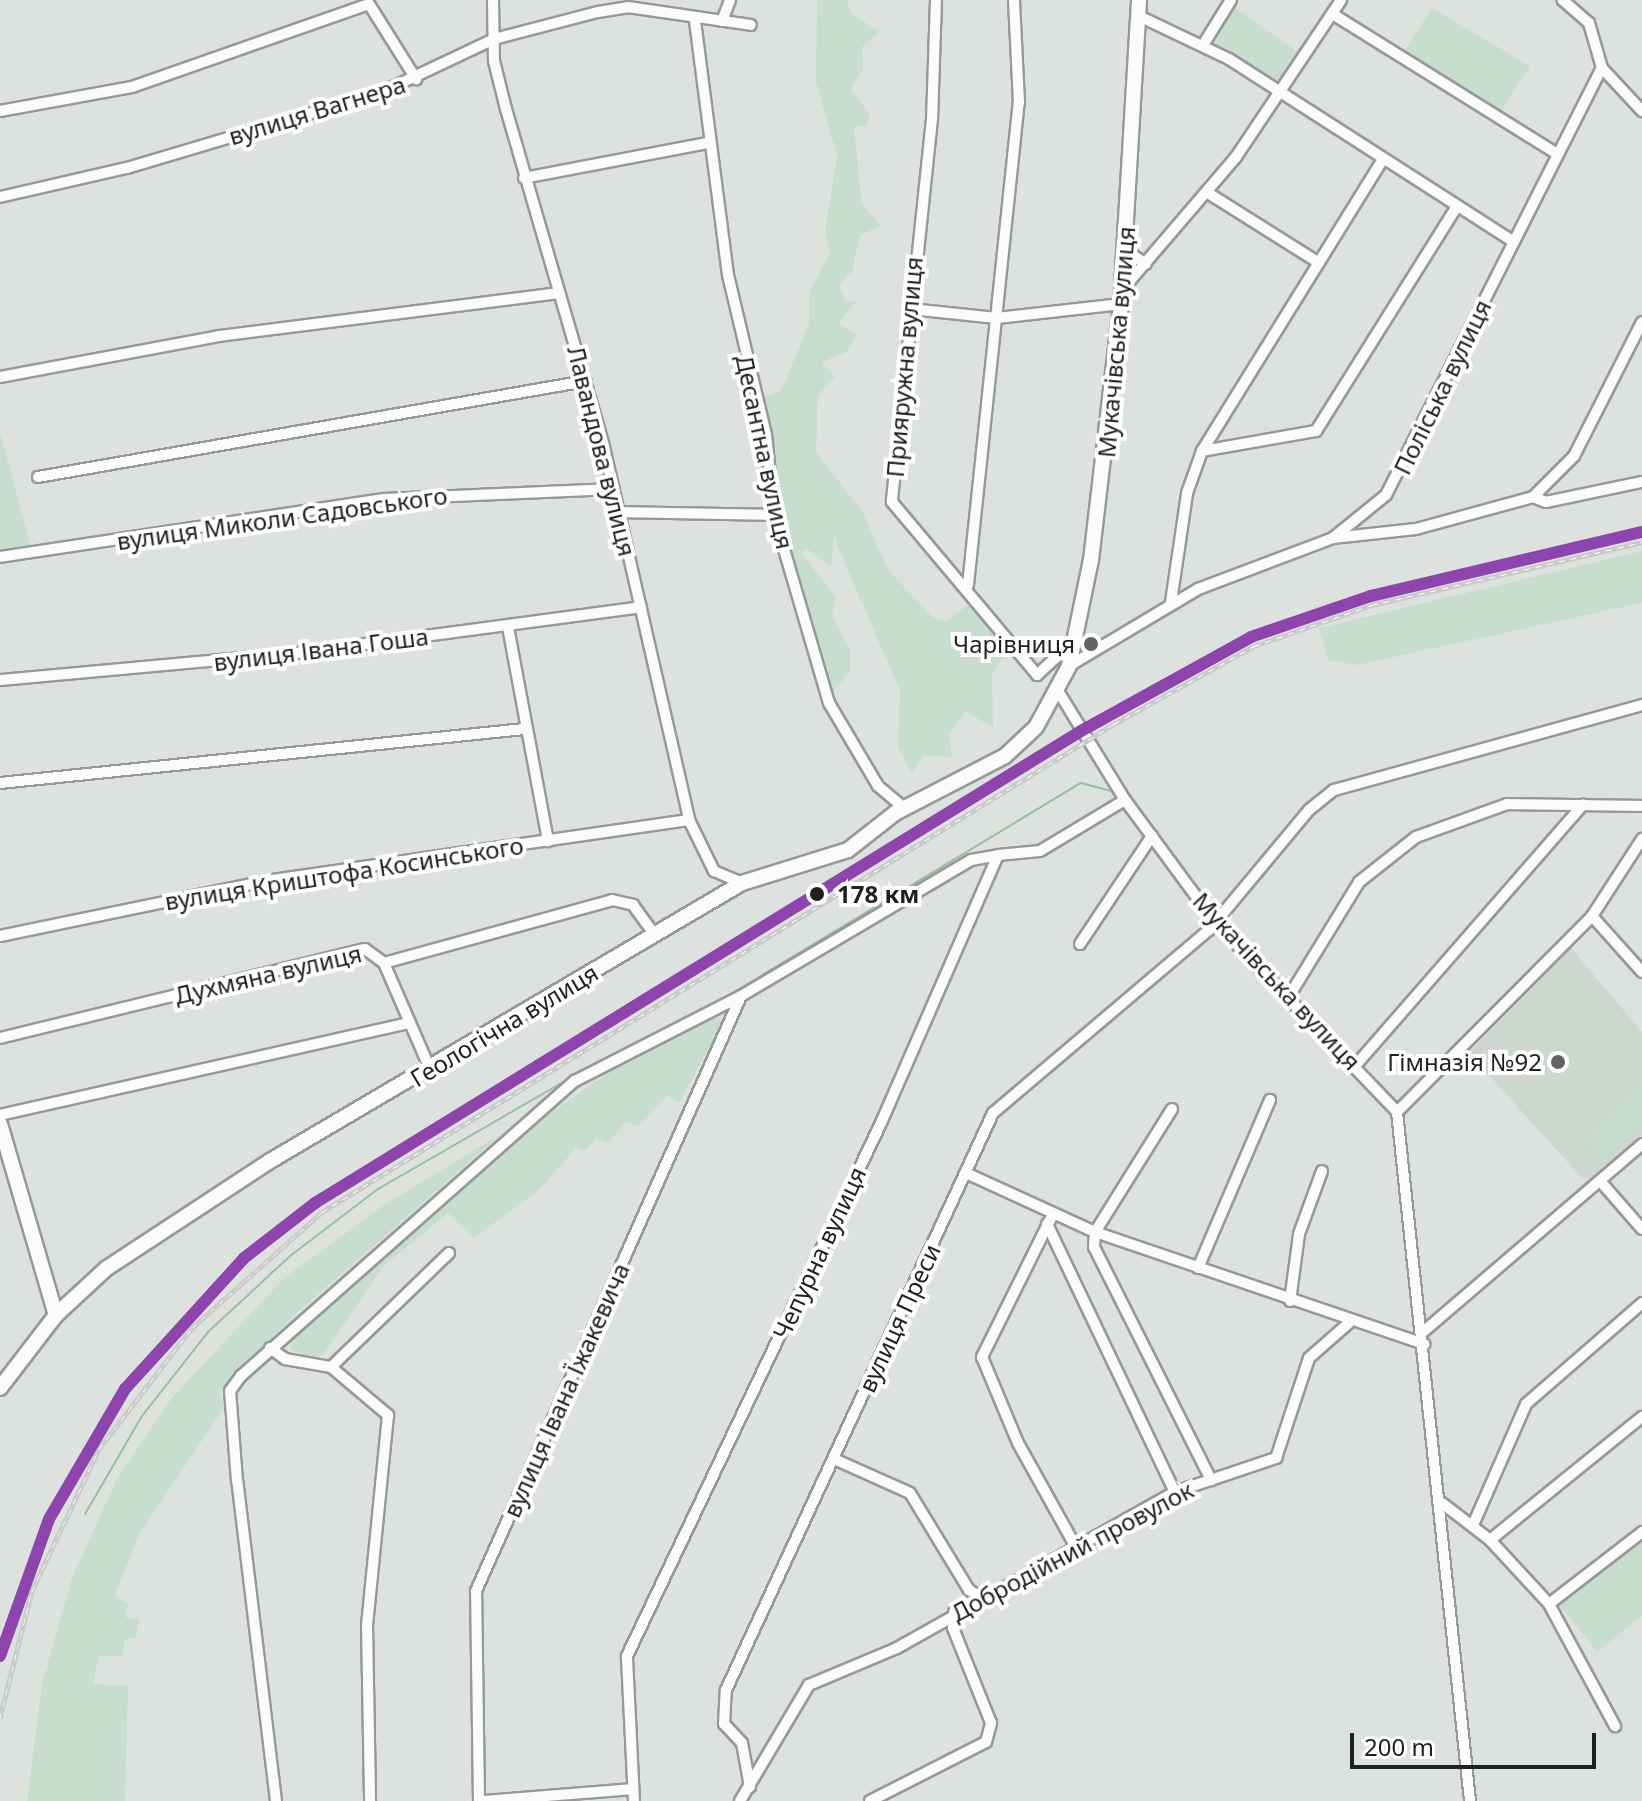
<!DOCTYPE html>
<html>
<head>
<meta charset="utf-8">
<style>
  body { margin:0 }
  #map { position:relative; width:1642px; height:1801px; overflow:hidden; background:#dde2de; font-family:"Noto Sans",sans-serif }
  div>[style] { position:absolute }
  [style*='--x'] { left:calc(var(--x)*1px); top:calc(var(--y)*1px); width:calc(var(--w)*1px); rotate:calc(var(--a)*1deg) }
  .built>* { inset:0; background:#ccd7cf }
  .green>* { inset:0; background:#c7dece }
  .stream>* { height:2px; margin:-1px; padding:0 1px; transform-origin:1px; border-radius:1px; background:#94bfa2 }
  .roads { filter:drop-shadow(2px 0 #969a97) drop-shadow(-2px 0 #969a97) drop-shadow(0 2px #969a97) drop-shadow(0 -2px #969a97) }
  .street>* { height:10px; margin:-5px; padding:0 5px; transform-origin:5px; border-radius:5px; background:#fafbfa }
  .secondary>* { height:14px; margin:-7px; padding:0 7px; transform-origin:7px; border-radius:7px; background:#fafbfa }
  .rail>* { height:5px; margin-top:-2.5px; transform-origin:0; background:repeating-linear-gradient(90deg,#fff 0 6px,#c9caca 0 12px); box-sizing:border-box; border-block:2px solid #c9caca }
  .rail-1>* { height:12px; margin:-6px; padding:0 6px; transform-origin:6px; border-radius:6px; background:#8e44ad }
  .dots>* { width:22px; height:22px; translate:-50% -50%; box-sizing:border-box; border:4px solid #fff; border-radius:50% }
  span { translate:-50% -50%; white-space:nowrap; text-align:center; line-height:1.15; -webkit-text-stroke:8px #fff; paint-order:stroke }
  .street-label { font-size:24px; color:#1e221f }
  .poi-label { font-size:24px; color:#1e221f }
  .right { translate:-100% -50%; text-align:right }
  .stop-label { font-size:24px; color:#1e221f; font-weight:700 }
  .left { translate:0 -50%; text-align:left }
  .scale { position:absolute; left:1350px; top:1733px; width:246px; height:36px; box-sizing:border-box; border:4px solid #1e221f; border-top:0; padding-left:10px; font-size:24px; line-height:28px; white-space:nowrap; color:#1e221f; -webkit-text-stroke:6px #fff; paint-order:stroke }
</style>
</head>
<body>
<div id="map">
  <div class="built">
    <i style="clip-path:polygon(1571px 948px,1642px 1032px,1642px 1136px,1590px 1178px,1581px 1177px,1469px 1053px)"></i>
  </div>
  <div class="green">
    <i style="clip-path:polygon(817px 0,847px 0,850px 12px,879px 32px,862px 47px,863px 69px,851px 89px,870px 115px,865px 126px,854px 127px,862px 204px,881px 226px,860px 235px,852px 271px,839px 286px,846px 302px,856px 302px,838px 323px,857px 335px,846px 353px,821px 362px,835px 377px,818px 395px,816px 452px,862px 511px,888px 570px,934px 618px,946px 621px,976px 599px,1012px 644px,992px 674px,993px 728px,966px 711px,949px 735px,952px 757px,923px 756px,912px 774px,898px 747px,900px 691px,834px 538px,831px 567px,807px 549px,801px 553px,836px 597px,832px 615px,850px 650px,850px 671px,829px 697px,778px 518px,760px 397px,781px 391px,809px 323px,809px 292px,830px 253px,825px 232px,837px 156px,816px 82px)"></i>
    <i style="clip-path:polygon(1231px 5px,1302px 55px,1278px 88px,1214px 45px)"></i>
    <i style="clip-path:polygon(1432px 8px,1530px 66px,1496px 118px,1402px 55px)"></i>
    <i style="clip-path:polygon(0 432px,31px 547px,0 553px)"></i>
    <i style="clip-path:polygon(1642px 551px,1642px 603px,1357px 665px,1328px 660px,1319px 628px)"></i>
    <i style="clip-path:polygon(712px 1018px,725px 1019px,679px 1103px,667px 1096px,638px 1127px,626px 1122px,608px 1143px,596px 1139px,584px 1151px,576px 1148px,538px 1191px,474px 1238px,448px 1213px,383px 1267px,323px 1355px,312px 1359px,290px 1349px,292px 1337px,503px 1146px,625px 1061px)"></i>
    <i style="clip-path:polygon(1642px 1087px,1642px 1124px,1601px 1160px,1582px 1139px)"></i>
    <i style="clip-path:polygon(501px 1134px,293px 1316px,219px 1394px,229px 1412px,223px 1409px,140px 1533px,115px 1595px,128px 1604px,125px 1617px,139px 1619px,136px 1638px,125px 1639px,123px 1656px,99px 1656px,93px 1684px,128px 1686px,125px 1801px,27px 1801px,42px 1684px,72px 1578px,117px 1479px,171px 1399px,283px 1279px,384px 1205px)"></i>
    <i style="clip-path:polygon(1642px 1537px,1642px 1616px,1597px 1652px,1560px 1605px)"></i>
  </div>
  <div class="stream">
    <i style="--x:592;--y:1067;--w:140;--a:-27.3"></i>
    <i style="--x:716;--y:1003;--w:426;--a:-31.1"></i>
    <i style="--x:1081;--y:783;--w:31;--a:15"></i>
    <i style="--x:85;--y:1514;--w:113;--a:-59.8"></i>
    <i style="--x:142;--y:1416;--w:107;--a:-51.8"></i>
    <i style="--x:208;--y:1332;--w:112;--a:-42.8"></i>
    <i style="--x:290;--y:1256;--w:111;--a:-37.3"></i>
    <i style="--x:378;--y:1189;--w:224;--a:-30"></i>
  </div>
  <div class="roads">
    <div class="street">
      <i style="--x:493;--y:0;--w:61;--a:89.1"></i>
      <i style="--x:494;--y:61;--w:49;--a:76"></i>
      <i style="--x:506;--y:109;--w:348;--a:73.8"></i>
      <i style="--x:603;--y:443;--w:387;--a:77.1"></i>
      <i style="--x:689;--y:820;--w:57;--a:63.9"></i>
      <i style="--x:714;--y:871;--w:30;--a:23"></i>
      <i style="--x:936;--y:0;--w:119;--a:91.9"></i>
      <i style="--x:932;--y:119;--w:385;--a:96"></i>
      <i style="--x:892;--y:502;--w:226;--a:50"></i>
      <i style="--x:1037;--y:675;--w:52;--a:-42.6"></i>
      <i style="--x:1334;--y:15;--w:259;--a:31.9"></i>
      <i style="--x:1141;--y:17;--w:98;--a:25.5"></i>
      <i style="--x:1229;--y:59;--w:335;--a:32.7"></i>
      <i style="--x:695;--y:21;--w:256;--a:82.6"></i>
      <i style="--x:728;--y:275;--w:163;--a:76.6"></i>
      <i style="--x:766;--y:434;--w:81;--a:84.4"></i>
      <i style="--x:774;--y:515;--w:196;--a:73.7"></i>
      <i style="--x:829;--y:703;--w:96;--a:59.4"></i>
      <i style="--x:878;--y:786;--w:34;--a:40"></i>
      <i style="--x:722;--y:21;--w:22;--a:-69"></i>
      <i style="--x:1203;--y:45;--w:53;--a:-58.1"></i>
      <i style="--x:1602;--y:68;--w:59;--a:47.1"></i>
      <i style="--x:0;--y:111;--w:134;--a:-10.3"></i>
      <i style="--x:132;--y:87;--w:251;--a:-19.3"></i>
      <i style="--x:369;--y:4;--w:89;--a:57.9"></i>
      <i style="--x:524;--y:178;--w:187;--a:-10.8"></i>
      <i style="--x:1208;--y:193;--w:131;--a:32.2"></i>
      <i style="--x:0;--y:197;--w:130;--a:-12.9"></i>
      <i style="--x:127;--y:168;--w:266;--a:-16.6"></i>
      <i style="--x:382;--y:92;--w:124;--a:-25.3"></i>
      <i style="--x:494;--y:39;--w:107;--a:-14.6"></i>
      <i style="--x:598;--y:12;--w:30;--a:-9"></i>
      <i style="--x:628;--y:7;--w:124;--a:8.3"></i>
      <i style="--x:1125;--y:250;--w:25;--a:34"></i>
      <i style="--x:1122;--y:290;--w:175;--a:-49.4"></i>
      <i style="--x:1236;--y:157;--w:189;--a:-56.2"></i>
      <i style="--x:911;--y:309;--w:86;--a:6"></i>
      <i style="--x:997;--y:318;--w:125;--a:-6.4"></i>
      <i style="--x:0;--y:377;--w:223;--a:-10.6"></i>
      <i style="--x:219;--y:336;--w:342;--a:-7.2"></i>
      <i style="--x:1202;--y:451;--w:116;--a:-10"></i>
      <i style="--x:1316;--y:431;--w:263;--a:-57.9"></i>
      <i style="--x:38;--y:477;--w:556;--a:-9.94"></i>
      <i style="--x:1533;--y:497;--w:14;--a:21"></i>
      <i style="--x:1546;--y:502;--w:98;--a:-11.8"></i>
      <i style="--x:620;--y:512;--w:154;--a:1.1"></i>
      <i style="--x:1333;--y:538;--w:83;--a:-6.2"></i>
      <i style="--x:1416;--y:529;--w:121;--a:-15.3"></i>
      <i style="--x:1533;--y:497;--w:58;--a:-45"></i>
      <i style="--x:1574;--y:456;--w:150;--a:-63.1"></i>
      <i style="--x:0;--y:557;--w:388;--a:-8.6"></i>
      <i style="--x:384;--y:499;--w:230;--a:-2.5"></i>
      <i style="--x:968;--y:585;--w:485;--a:-84"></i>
      <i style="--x:1019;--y:103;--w:103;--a:-92.8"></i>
      <i style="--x:1171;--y:602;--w:110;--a:-81.6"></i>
      <i style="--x:1187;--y:493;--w:45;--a:-70.3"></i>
      <i style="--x:1202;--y:451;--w:340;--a:-58.2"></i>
      <i style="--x:508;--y:627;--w:218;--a:79.4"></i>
      <i style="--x:1069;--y:666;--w:150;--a:-30.8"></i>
      <i style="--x:1198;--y:589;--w:144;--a:-20.7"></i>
      <i style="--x:1333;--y:538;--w:68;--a:-39.1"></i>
      <i style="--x:1386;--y:495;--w:479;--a:-63.2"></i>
      <i style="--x:1602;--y:68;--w:47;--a:-106.1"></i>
      <i style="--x:1589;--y:23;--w:35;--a:-139"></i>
      <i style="--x:0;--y:680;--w:306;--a:-5.2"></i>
      <i style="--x:305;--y:652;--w:339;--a:-7.6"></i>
      <i style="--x:1058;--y:691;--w:128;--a:58.4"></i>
      <i style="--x:1125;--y:800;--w:152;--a:53.6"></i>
      <i style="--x:1215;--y:922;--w:263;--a:46.2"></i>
      <i style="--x:1397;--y:1112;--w:693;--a:83.95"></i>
      <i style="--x:0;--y:783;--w:527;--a:-5.88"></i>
      <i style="--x:1592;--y:916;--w:75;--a:48.2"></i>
      <i style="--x:0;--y:936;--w:271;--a:-11.7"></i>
      <i style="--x:265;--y:881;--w:428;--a:-8.2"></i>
      <i style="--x:1080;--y:944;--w:130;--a:-56.3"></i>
      <i style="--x:384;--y:963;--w:118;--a:66.5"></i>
      <i style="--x:1288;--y:998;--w:136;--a:-58.5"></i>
      <i style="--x:1359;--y:882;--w:73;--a:-38.3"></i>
      <i style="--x:1416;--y:837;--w:97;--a:-19.9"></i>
      <i style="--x:1507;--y:804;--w:135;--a:0.8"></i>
      <i style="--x:0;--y:1038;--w:376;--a:-13.7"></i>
      <i style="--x:365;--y:949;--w:24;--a:36"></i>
      <i style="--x:384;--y:963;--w:237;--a:-15.4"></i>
      <i style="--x:612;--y:900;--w:22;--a:13"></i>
      <i style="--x:633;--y:905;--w:37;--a:54"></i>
      <i style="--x:1355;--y:1066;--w:347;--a:-48.9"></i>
      <i style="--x:1172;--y:1109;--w:145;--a:122"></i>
      <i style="--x:1095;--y:1232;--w:15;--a:94"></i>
      <i style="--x:1094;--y:1247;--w:261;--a:63.3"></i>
      <i style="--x:1397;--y:1112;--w:276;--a:-45.1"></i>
      <i style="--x:1592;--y:916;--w:92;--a:-57"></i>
      <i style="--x:0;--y:1115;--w:418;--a:-12.7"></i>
      <i style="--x:966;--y:1173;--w:142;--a:24.6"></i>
      <i style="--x:1095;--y:1232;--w:348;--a:18.8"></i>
      <i style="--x:1601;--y:1182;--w:62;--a:48.9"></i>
      <i style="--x:1053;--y:1214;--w:160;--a:116.4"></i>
      <i style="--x:982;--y:1357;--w:93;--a:67.3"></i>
      <i style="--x:1018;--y:1443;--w:121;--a:60.9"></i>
      <i style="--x:1047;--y:1224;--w:297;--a:64.5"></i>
      <i style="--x:1198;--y:1268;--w:183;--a:-66.8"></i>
      <i style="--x:1290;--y:1301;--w:68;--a:-82.3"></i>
      <i style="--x:1299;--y:1234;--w:67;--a:-69.9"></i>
      <i style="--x:1423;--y:1332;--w:289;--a:-40.6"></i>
      <i style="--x:270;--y:1348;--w:19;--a:36"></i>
      <i style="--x:285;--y:1359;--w:47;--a:9.9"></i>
      <i style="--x:331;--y:1367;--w:75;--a:40.1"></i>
      <i style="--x:388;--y:1415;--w:210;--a:95.7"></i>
      <i style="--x:367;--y:1624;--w:177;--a:89"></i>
      <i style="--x:331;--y:1367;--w:164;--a:-44"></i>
      <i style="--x:834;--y:1459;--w:83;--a:24.1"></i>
      <i style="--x:910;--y:1493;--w:114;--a:58.7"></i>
      <i style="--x:969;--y:1590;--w:12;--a:31"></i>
      <i style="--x:1442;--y:1503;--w:61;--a:37.6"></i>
      <i style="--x:1490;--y:1540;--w:87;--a:47.3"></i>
      <i style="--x:1549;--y:1604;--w:139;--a:61.6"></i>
      <i style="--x:1473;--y:1525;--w:132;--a:-66.3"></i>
      <i style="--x:1526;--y:1404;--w:154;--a:-41"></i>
      <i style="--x:1490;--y:1540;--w:196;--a:-39"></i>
      <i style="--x:1549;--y:1604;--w:118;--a:-37.7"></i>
      <i style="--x:750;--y:1787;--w:45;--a:-100.3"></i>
      <i style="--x:742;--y:1743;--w:26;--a:-133"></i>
      <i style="--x:724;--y:1724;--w:34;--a:-87"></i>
      <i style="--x:726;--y:1690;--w:636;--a:-65.17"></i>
      <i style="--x:993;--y:1113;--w:283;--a:-40.3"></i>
      <i style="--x:1209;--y:930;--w:156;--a:-50.2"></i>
      <i style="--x:1309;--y:810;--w:32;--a:-39"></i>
      <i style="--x:1334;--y:790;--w:320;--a:-15.4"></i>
      <i style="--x:276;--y:1801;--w:322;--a:-96.9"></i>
      <i style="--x:237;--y:1481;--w:90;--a:-94.4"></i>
      <i style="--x:230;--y:1391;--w:19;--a:-54"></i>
      <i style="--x:241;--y:1376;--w:446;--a:-41.5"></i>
      <i style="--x:575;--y:1081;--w:186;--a:-27.1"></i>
      <i style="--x:741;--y:996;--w:267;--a:-30.6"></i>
      <i style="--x:971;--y:860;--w:27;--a:-10"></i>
      <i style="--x:479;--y:1801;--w:210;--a:-90.8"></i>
      <i style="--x:476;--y:1591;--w:651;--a:-65.99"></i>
      <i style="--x:483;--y:1801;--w:149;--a:-4.6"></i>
      <i style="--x:634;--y:1801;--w:145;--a:-92.8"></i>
      <i style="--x:627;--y:1656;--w:590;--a:-64.52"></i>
      <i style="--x:881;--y:1123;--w:292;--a:-66.4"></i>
      <i style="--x:998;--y:855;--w:42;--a:-5.4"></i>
      <i style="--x:1040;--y:851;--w:99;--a:-31"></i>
      <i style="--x:740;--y:1801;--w:135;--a:-59.3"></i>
      <i style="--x:809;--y:1685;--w:95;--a:-22.8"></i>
      <i style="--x:897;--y:1648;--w:319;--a:-29.3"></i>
      <i style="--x:1175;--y:1492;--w:107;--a:-18.6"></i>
      <i style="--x:1276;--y:1458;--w:105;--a:-71.7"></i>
      <i style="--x:1309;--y:1358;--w:53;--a:-41.2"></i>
      <i style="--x:870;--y:1801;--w:130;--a:-27"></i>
      <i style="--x:986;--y:1742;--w:20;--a:-75"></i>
      <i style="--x:991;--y:1723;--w:102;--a:-111.8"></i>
      <i style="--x:953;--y:1628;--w:16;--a:-86"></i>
    </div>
    <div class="secondary">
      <i style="--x:0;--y:1124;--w:199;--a:73.7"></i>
      <i style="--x:0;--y:1388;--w:92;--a:-52.5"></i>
      <i style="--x:56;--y:1315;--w:69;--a:-42.7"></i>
      <i style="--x:107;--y:1268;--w:195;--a:-33.3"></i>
      <i style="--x:270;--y:1161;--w:548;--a:-30.5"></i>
      <i style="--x:742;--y:883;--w:111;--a:-17.3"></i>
      <i style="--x:848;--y:850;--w:60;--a:-38.2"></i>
      <i style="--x:895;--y:813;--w:124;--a:-27.4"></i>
      <i style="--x:1005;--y:756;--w:42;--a:-43.1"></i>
      <i style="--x:1036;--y:727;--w:69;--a:-61.6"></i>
      <i style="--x:1069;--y:666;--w:108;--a:-78.3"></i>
      <i style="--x:1091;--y:560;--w:258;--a:-83.3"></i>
      <i style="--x:1121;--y:304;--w:305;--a:-86.6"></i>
    </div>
  </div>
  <div class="rail">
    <i style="--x:0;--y:1718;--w:131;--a:-75.9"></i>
    <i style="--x:32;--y:1591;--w:157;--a:-64.7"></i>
    <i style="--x:99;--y:1449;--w:153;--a:-52.5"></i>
    <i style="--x:192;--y:1328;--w:174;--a:-41.7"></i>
    <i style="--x:322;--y:1212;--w:930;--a:-31.64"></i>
    <i style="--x:1114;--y:724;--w:160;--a:-29.1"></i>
    <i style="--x:1254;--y:646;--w:125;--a:-19.2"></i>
    <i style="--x:1372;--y:605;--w:277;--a:-13.1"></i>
  </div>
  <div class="rail-1">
    <i style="--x:0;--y:1656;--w:145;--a:-70.3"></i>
    <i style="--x:49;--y:1519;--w:151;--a:-59.7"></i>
    <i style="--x:125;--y:1389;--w:177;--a:-47.7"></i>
    <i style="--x:244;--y:1258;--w:90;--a:-37.8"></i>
    <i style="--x:315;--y:1203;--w:900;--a:-31.64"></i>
    <i style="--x:1081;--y:731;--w:194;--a:-28.9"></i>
    <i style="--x:1251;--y:637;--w:127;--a:-18.9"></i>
    <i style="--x:1371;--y:596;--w:278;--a:-13.3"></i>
  </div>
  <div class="dots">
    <i style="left:1091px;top:644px;background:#616562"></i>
    <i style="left:817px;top:894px;background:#1e221f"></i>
    <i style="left:1558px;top:1062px;background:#616562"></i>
  </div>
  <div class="street-label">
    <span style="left:317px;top:110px;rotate:-17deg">вулиця Вагнера</span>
    <span style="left:1116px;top:342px;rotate:-85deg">Мукачівська вулиця</span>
    <span style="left:904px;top:367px;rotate:-85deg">Прияружна вулиця</span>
    <span style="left:1442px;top:387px;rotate:-64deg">Поліська вулиця</span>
    <span style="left:602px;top:451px;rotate:76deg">Лавандова вулиця</span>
    <span style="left:765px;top:452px;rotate:78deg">Десантна вулиця</span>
    <span style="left:282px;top:518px;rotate:-8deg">вулиця Миколи Садовського</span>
    <span style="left:321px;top:649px;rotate:-7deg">вулиця Івана Гоша</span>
    <span style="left:344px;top:873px;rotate:-9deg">вулиця Криштофа Косинського</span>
    <span style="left:268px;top:974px;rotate:-13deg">Духмяна вулиця</span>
    <span style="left:1277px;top:981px;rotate:47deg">Мукачівська вулиця</span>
    <span style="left:504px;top:1025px;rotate:-31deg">Геологічна вулиця</span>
    <span style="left:819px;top:1253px;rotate:-65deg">Чепурна вулиця</span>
    <span style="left:899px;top:1318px;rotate:-65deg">вулиця Преси</span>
    <span style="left:566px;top:1390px;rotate:-66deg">вулиця Івана Їжакевича</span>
    <span style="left:1072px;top:1551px;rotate:-28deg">Добродійний провулок</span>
  </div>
  <div class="poi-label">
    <span class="right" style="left:1075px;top:644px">Чарівниця</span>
    <span class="right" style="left:1542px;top:1062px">Гімназія №92</span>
  </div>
  <div class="stop-label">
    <span class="left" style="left:837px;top:894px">178 км</span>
  </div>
  <div class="scale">200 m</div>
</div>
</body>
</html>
